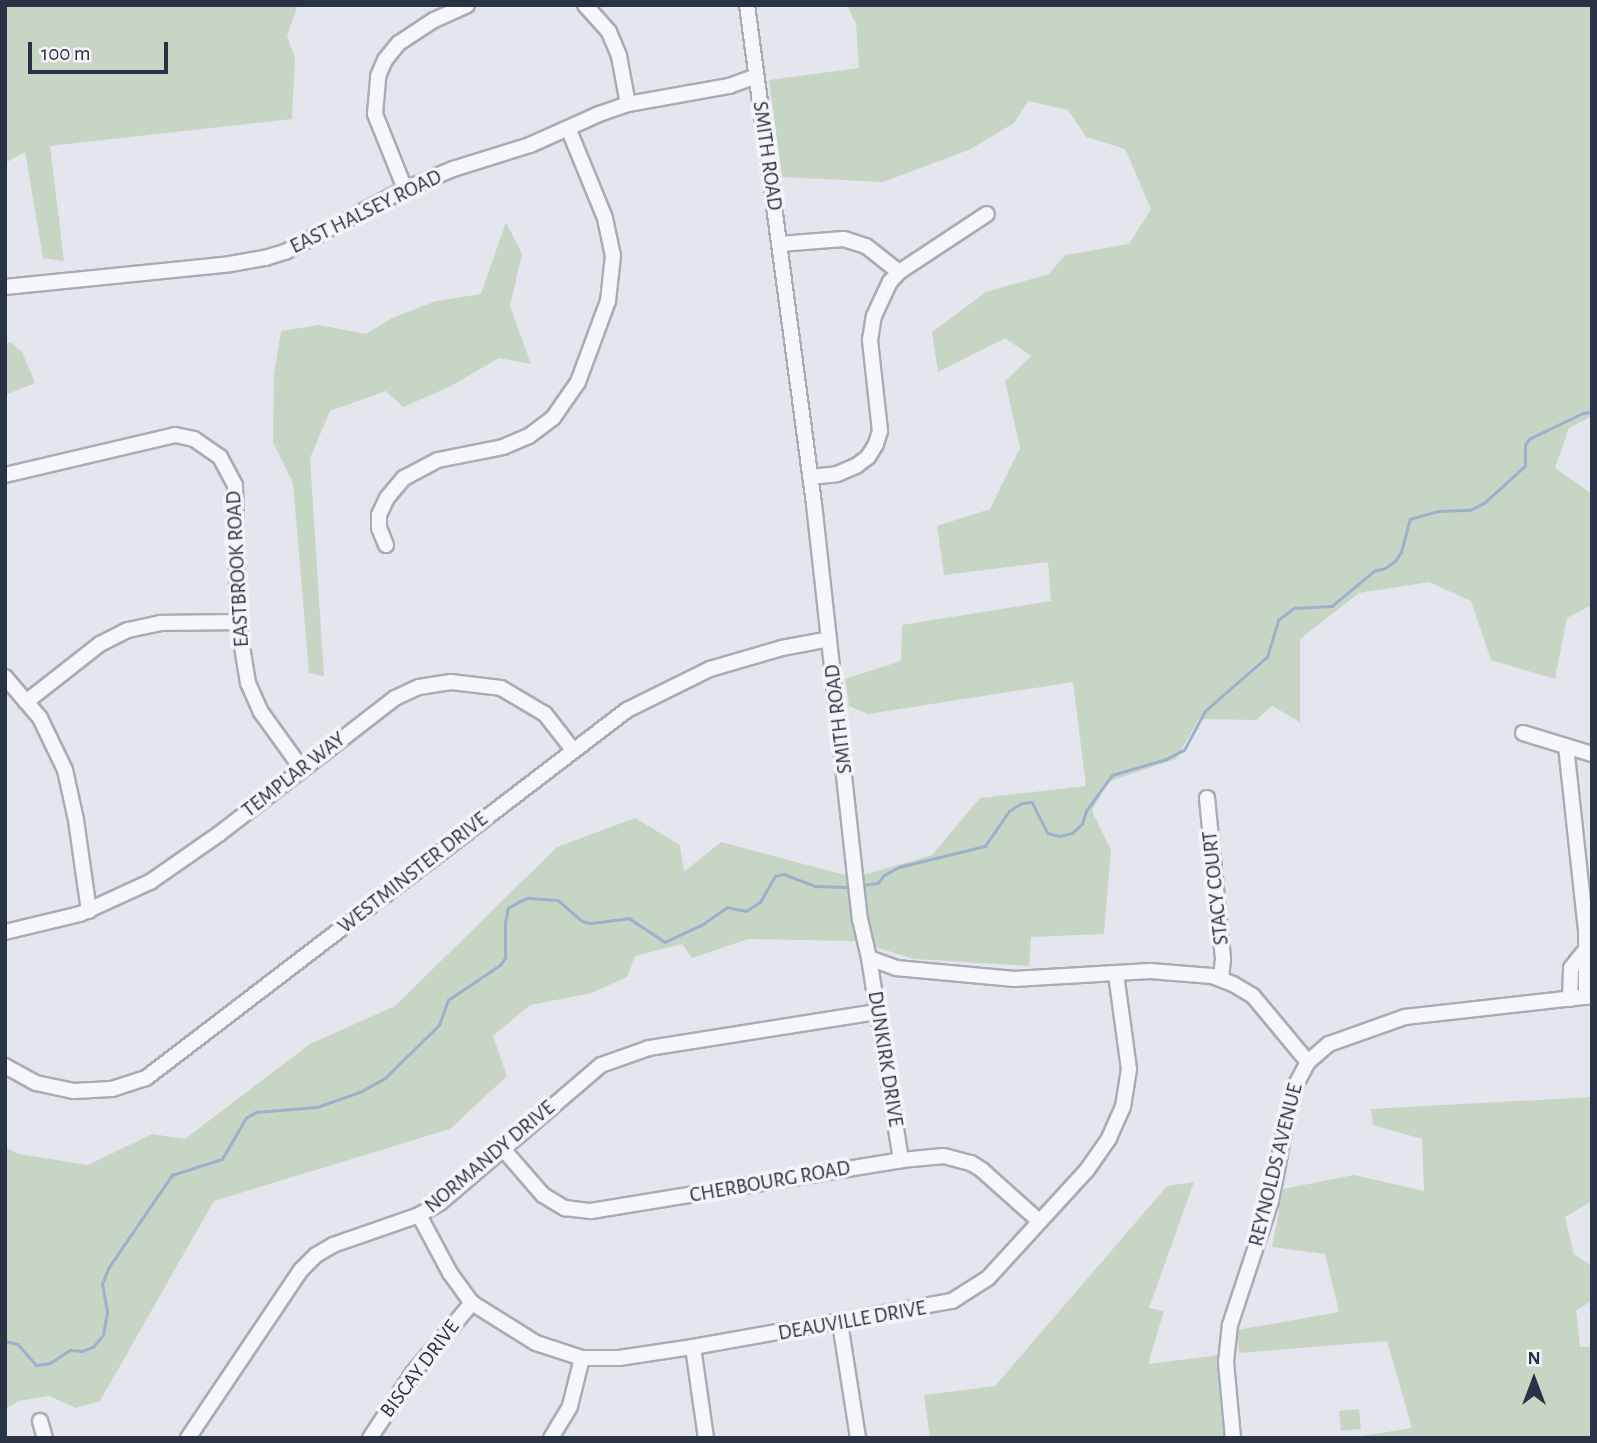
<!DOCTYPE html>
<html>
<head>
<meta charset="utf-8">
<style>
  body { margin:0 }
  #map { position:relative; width:1597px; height:1443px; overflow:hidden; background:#e3e6ec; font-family:"Alegreya Sans",sans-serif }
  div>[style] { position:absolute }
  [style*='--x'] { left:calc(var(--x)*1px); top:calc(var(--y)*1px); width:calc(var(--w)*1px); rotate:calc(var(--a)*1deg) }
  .green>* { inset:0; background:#c7d6c4 }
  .stream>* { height:2.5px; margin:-1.25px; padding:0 1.25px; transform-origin:1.25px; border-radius:1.25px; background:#9db1cd }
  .roads { filter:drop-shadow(2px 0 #a8acb7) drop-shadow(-2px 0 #a8acb7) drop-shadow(0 2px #a8acb7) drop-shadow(0 -2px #a8acb7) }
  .minor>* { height:14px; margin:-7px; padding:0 7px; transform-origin:7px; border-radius:7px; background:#f6f7fa }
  span { translate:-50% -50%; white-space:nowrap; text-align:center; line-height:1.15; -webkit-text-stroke:7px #f3f5f9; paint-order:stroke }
  .street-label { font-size:21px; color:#2a3245 }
  .frame { position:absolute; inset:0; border:7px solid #2a3245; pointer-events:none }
  .north { position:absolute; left:1499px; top:1345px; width:70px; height:70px; -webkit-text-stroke:5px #f3f5f9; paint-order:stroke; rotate:0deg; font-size:19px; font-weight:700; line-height:28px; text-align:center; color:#2a3245 }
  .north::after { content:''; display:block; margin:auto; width:24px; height:32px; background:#2a3245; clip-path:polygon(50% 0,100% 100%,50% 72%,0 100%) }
  .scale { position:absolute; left:28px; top:42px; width:140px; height:32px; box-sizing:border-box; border:4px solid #2a3245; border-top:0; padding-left:9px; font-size:21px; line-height:24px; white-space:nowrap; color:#2a3245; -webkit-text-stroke:5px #f3f5f9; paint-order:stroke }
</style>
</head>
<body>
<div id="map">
  <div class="green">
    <i style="clip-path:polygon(5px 5px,298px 5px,287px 36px,295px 58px,292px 119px,50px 146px,64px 261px,43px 258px,25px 152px,5px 163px)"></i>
    <i style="clip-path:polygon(847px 5px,1592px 5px,1592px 416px,1569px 428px,1555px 468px,1592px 494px,1592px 605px,1567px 618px,1555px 679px,1491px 660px,1471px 601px,1429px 582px,1359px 593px,1300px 639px,1300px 722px,1272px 706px,1256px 720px,1199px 719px,1176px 759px,1107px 782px,1092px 811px,1111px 850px,1104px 934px,1031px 937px,1029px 966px,914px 959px,856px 941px,748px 939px,692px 958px,682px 944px,635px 956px,627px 977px,592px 993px,530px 1005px,493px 1036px,507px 1076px,450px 1129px,214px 1201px,100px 1401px,76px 1408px,49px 1396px,19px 1401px,5px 1409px,5px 1147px,18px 1154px,88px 1165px,152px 1134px,185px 1139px,310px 1044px,395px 1006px,557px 847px,635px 818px,680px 845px,684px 872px,721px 842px,845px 875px,867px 874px,932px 855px,980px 798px,1086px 786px,1073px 682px,868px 714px,849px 706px,845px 679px,901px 661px,902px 625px,1051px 601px,1048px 562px,944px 575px,937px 526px,990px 509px,1020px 448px,1005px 381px,1031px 356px,1005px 338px,938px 372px,932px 332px,986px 292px,1049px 274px,1065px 255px,1129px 244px,1151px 209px,1125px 149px,1086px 137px,1068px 110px,1028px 101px,1014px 123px,971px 149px,883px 182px,782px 177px,769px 80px,859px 68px,856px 24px)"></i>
    <i style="clip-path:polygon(506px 222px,522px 254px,510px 306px,531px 364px,499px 358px,449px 387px,403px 407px,386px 391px,330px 411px,310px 458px,324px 676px,309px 673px,293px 483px,273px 442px,274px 375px,281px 331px,319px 325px,366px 334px,392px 318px,436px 301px,481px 294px)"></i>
    <i style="clip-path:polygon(11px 342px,22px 352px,35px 383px,5px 395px,5px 344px)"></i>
    <i style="clip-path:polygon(1592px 1097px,1592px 1201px,1565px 1217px,1574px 1254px,1592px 1266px,1592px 1301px,1576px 1310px,1580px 1347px,1592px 1347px,1592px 1438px,1349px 1438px,1412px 1428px,1387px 1341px,1239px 1353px,1237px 1330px,1339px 1312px,1325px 1254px,1272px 1247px,1283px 1189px,1354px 1175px,1424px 1191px,1422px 1139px,1373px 1125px,1371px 1109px)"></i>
    <i style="clip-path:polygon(1194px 1182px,1149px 1308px,1164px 1311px,1148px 1364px,1219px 1355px,1229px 1438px,930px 1438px,924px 1395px,995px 1386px,1167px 1186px)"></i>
    <i style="clip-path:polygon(1359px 1409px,1361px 1429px,1341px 1431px,1339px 1411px)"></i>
  </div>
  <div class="stream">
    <i style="--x:862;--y:885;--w:16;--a:-7"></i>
    <i style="--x:878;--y:883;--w:10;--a:-53"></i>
    <i style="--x:884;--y:875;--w:17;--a:-28"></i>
    <i style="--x:899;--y:867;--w:89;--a:-13.7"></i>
    <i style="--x:985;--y:846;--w:42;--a:-55.6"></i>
    <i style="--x:1009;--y:811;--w:15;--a:-32"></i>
    <i style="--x:1022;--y:803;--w:10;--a:-6"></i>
    <i style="--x:1032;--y:802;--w:35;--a:63"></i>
    <i style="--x:1048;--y:833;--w:11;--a:15"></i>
    <i style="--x:1059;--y:836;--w:13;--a:-13"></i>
    <i style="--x:1072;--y:833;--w:13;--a:-42"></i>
    <i style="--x:1082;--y:824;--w:14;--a:-73"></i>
    <i style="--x:1086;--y:811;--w:44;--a:-54.2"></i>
    <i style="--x:1112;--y:775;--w:56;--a:-16.5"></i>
    <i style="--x:1166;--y:759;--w:20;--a:-27"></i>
    <i style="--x:1184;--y:750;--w:44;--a:-61.7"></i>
    <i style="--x:1205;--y:711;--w:82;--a:-41.1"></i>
    <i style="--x:1267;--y:657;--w:39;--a:-73"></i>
    <i style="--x:1278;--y:620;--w:20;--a:-37"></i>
    <i style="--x:1294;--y:608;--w:38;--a:-3"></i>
    <i style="--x:1332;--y:606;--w:55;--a:-39.8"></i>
    <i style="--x:1374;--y:571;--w:11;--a:-15"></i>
    <i style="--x:1385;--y:568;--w:12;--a:-35"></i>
    <i style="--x:1395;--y:561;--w:11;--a:-56"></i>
    <i style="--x:1401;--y:552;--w:34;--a:-75"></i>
    <i style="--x:1410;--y:519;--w:29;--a:-16"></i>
    <i style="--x:1438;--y:511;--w:32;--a:-2"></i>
    <i style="--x:1470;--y:510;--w:16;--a:-27"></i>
    <i style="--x:1484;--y:503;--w:55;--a:-42.1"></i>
    <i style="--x:1525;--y:466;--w:21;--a:-90"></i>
    <i style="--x:1525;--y:445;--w:7;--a:-56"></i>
    <i style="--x:1529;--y:439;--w:60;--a:-25.7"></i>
    <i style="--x:1583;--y:413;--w:9;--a:-6"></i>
    <i style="--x:5;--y:1341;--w:13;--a:13"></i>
    <i style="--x:18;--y:1344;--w:28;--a:49"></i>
    <i style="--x:36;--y:1365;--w:14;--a:-8"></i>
    <i style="--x:50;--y:1363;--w:24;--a:-33"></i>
    <i style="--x:70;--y:1350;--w:12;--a:5"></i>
    <i style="--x:82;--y:1351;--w:12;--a:-20"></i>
    <i style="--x:93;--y:1347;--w:16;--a:-50"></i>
    <i style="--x:103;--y:1335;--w:23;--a:-80"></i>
    <i style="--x:107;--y:1312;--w:28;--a:-100"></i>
    <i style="--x:102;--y:1284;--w:18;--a:-68"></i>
    <i style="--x:109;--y:1267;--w:112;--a:-55.6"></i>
    <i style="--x:172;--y:1175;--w:52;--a:-17.7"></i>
    <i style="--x:222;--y:1159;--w:48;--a:-59.7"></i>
    <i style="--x:246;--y:1118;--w:12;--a:-31"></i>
    <i style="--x:256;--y:1112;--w:61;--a:-4.7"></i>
    <i style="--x:317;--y:1107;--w:46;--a:-19.2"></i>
    <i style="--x:360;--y:1092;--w:29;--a:-29"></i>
    <i style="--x:385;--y:1078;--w:76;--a:-44.5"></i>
    <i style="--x:439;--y:1025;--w:27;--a:-70"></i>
    <i style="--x:448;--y:1000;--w:63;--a:-33.9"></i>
    <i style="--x:500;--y:965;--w:9;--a:-54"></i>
    <i style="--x:505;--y:958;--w:35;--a:-90"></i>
    <i style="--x:505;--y:923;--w:15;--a:-79"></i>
    <i style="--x:508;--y:908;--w:14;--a:-30"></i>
    <i style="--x:520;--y:901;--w:9;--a:-21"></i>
    <i style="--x:528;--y:898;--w:30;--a:4"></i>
    <i style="--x:558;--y:900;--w:32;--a:41"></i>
    <i style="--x:582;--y:921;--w:9;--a:13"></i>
    <i style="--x:591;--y:923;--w:38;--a:-7"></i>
    <i style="--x:629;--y:918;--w:43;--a:33.7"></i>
    <i style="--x:665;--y:942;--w:42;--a:-25.3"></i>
    <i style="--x:703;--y:924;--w:29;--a:-35"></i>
    <i style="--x:727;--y:907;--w:19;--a:12"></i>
    <i style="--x:746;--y:911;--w:17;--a:-33"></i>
    <i style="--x:760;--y:902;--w:30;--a:-60"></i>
    <i style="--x:775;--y:876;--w:9;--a:-13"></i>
    <i style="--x:784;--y:874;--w:34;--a:21"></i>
    <i style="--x:816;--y:886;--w:36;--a:2"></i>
  </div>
  <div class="roads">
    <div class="minor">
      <i style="--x:585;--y:5;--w:36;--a:48"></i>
      <i style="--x:609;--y:32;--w:26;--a:67"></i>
      <i style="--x:619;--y:56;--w:49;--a:79.4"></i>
      <i style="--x:747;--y:5;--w:503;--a:82.35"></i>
      <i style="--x:814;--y:504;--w:418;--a:83.7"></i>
      <i style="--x:860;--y:919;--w:40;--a:77"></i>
      <i style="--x:869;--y:958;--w:29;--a:20"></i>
      <i style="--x:896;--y:968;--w:119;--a:5.3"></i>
      <i style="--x:1014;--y:979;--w:136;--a:-3.4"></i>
      <i style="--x:1150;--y:971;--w:62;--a:4.6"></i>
      <i style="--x:1212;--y:976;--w:22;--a:21"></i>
      <i style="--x:1233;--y:984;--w:23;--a:31"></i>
      <i style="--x:1253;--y:996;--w:86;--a:50.2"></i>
      <i style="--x:405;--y:189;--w:81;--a:-111.8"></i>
      <i style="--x:375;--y:114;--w:38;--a:-85"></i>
      <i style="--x:378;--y:76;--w:17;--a:-66"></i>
      <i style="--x:385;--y:60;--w:22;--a:-51"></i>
      <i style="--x:399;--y:43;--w:42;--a:-33.3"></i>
      <i style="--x:434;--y:20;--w:36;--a:-24"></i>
      <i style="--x:779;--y:244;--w:65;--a:-4.4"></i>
      <i style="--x:844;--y:239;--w:23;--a:18"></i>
      <i style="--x:866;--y:246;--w:42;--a:38.2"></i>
      <i style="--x:5;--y:287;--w:226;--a:-5.8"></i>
      <i style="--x:230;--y:264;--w:36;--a:-10"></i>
      <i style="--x:265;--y:258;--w:21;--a:-17"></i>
      <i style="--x:285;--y:252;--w:136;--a:-27.7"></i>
      <i style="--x:405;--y:189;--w:52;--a:-22.6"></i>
      <i style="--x:453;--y:169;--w:81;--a:-17.3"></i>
      <i style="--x:530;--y:145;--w:76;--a:-24.2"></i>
      <i style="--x:599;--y:114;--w:31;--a:-19"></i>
      <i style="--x:628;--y:104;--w:103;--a:-10.1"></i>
      <i style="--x:729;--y:86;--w:29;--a:-20"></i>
      <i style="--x:5;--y:475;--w:175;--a:-13.2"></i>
      <i style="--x:175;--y:435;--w:19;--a:12"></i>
      <i style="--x:194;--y:439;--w:32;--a:35"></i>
      <i style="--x:220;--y:457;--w:32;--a:62"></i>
      <i style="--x:235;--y:485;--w:137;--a:88.7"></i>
      <i style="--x:238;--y:622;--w:62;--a:80.7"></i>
      <i style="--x:248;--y:683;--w:32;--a:66"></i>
      <i style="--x:261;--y:712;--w:70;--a:54.3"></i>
      <i style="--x:810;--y:477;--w:27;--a:-6"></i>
      <i style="--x:837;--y:474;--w:21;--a:-23"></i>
      <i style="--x:856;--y:466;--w:15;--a:-37"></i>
      <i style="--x:868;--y:457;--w:15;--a:-58"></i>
      <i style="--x:876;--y:444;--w:14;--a:-73"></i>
      <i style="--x:880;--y:431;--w:92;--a:-96.3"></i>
      <i style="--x:870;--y:340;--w:24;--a:-81"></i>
      <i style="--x:874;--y:316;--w:38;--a:-65"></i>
      <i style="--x:890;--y:282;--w:13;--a:-48"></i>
      <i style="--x:899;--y:272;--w:105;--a:-33.4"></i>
      <i style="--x:386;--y:545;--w:18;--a:-112"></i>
      <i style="--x:379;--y:528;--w:13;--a:-90"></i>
      <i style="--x:379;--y:515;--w:19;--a:-65"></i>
      <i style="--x:387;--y:498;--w:26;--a:-50"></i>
      <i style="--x:404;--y:478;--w:38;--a:-28"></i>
      <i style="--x:438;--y:460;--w:66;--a:-11.3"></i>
      <i style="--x:503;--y:447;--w:28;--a:-23"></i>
      <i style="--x:529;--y:436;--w:30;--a:-37"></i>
      <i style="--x:553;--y:418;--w:44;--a:-55.2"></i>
      <i style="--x:578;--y:382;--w:86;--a:-69.7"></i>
      <i style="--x:608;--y:301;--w:45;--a:-83.7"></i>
      <i style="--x:613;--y:256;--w:39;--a:-102"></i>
      <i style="--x:605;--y:218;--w:97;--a:-112.3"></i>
      <i style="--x:5;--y:677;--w:54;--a:49.5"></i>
      <i style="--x:40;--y:718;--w:58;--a:64.3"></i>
      <i style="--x:65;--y:770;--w:51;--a:77.6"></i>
      <i style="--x:76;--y:820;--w:92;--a:81.9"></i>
      <i style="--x:26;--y:702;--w:94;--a:-38.1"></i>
      <i style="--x:100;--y:644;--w:31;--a:-27"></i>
      <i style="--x:128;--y:630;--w:33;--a:-12"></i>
      <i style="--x:160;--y:623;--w:78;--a:-0.7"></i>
      <i style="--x:1523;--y:733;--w:72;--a:16.9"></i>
      <i style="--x:1566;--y:746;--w:184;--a:83.8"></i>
      <i style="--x:1586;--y:929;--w:68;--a:90"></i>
      <i style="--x:1207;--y:798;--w:162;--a:84.3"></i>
      <i style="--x:1223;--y:959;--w:20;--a:96"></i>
      <i style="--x:5;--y:932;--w:77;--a:-13.5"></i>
      <i style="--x:80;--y:914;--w:77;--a:-24.6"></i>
      <i style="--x:150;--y:882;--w:84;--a:-34.8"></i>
      <i style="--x:219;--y:834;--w:222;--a:-37.7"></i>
      <i style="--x:395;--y:698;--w:26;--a:-25"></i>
      <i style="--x:419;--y:687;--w:32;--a:-9"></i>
      <i style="--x:451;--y:682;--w:50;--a:6.8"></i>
      <i style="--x:501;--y:688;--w:51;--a:30.6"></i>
      <i style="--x:545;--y:714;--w:46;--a:52.1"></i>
      <i style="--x:869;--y:958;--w:205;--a:81"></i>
      <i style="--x:1570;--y:999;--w:31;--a:-88"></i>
      <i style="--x:1571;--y:968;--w:19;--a:-51"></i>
      <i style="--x:5;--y:1066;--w:35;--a:29"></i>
      <i style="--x:36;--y:1083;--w:39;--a:12"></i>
      <i style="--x:74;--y:1091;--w:38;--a:-3"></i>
      <i style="--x:112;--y:1089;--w:36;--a:-18"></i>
      <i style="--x:146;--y:1078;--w:606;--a:-37.42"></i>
      <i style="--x:627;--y:710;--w:93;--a:-26.3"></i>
      <i style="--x:710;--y:669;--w:75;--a:-16.3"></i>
      <i style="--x:782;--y:648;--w:48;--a:-10.8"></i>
      <i style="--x:503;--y:1149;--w:61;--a:49"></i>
      <i style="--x:543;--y:1195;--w:26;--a:31"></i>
      <i style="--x:565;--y:1208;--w:26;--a:7"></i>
      <i style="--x:591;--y:1211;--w:314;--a:-9.3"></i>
      <i style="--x:901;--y:1160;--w:43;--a:-5.3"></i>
      <i style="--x:944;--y:1156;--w:28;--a:15"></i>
      <i style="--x:971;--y:1163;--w:13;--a:32"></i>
      <i style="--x:982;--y:1170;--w:76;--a:41.8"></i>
      <i style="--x:419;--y:1215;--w:66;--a:61.9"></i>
      <i style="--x:450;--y:1273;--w:37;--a:54"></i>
      <i style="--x:472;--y:1303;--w:75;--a:32"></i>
      <i style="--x:536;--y:1343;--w:48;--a:18.1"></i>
      <i style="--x:582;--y:1358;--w:37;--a:0"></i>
      <i style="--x:619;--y:1358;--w:75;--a:-8.5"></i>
      <i style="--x:693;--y:1347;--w:263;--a:-10.1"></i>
      <i style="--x:952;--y:1301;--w:43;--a:-32.6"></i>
      <i style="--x:988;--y:1278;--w:147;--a:-47.5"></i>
      <i style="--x:1087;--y:1170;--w:39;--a:-55"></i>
      <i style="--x:1109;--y:1138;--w:34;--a:-66"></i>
      <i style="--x:1123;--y:1107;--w:38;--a:-81"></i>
      <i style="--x:1129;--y:1069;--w:96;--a:-97.8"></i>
      <i style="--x:840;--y:1323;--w:116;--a:81.1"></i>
      <i style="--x:693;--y:1347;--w:92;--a:81.9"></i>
      <i style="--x:40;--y:1421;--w:18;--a:74"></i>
      <i style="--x:188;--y:1438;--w:202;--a:-56.1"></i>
      <i style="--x:301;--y:1270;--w:21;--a:-45"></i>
      <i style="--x:316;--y:1255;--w:20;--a:-30"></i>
      <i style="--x:333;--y:1245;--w:91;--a:-19.2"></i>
      <i style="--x:419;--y:1215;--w:24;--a:-30"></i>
      <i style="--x:440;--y:1203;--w:212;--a:-40.6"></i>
      <i style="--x:601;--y:1065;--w:51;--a:-19.5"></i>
      <i style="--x:649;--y:1048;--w:231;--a:-9"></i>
      <i style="--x:370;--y:1438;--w:78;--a:-56.5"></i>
      <i style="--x:413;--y:1373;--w:92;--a:-49.9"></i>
      <i style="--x:551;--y:1438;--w:37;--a:-59"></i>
      <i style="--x:570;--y:1406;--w:49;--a:-76"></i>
      <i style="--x:1233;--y:1438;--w:76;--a:-95.3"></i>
      <i style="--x:1226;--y:1362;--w:37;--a:-84"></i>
      <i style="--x:1230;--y:1325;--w:131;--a:-71.7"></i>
      <i style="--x:1271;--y:1201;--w:111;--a:-79.1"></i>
      <i style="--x:1292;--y:1092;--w:34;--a:-62"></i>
      <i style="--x:1308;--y:1062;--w:28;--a:-41"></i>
      <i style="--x:1329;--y:1044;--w:81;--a:-19.6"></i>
      <i style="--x:1405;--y:1017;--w:188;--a:-6.4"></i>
    </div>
  </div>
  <div class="street-label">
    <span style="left:767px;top:156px;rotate:82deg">SMITH ROAD</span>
    <span style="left:366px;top:212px;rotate:-26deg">EAST HALSEY ROAD</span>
    <span style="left:238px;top:569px;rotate:-93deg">EASTBROOK ROAD</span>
    <span style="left:839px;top:719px;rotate:-97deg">SMITH ROAD</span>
    <span style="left:294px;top:775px;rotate:-38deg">TEMPLAR WAY</span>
    <span style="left:413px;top:873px;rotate:-38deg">WESTMINSTER DRIVE</span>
    <span style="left:1216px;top:888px;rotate:-96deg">STACY COURT</span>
    <span style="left:885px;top:1059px;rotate:81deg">DUNKIRK DRIVE</span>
    <span style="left:490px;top:1157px;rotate:-40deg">NORMANDY DRIVE</span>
    <span style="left:1276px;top:1165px;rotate:-76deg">REYNOLDS AVENUE</span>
    <span style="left:770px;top:1182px;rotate:-10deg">CHERBOURG ROAD</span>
    <span style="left:852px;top:1321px;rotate:-10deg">DEAUVILLE DRIVE</span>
    <span style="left:420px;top:1369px;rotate:-53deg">BISCAY DRIVE</span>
  </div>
  <div class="frame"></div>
  <div class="north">N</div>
  <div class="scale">100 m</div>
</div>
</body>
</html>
